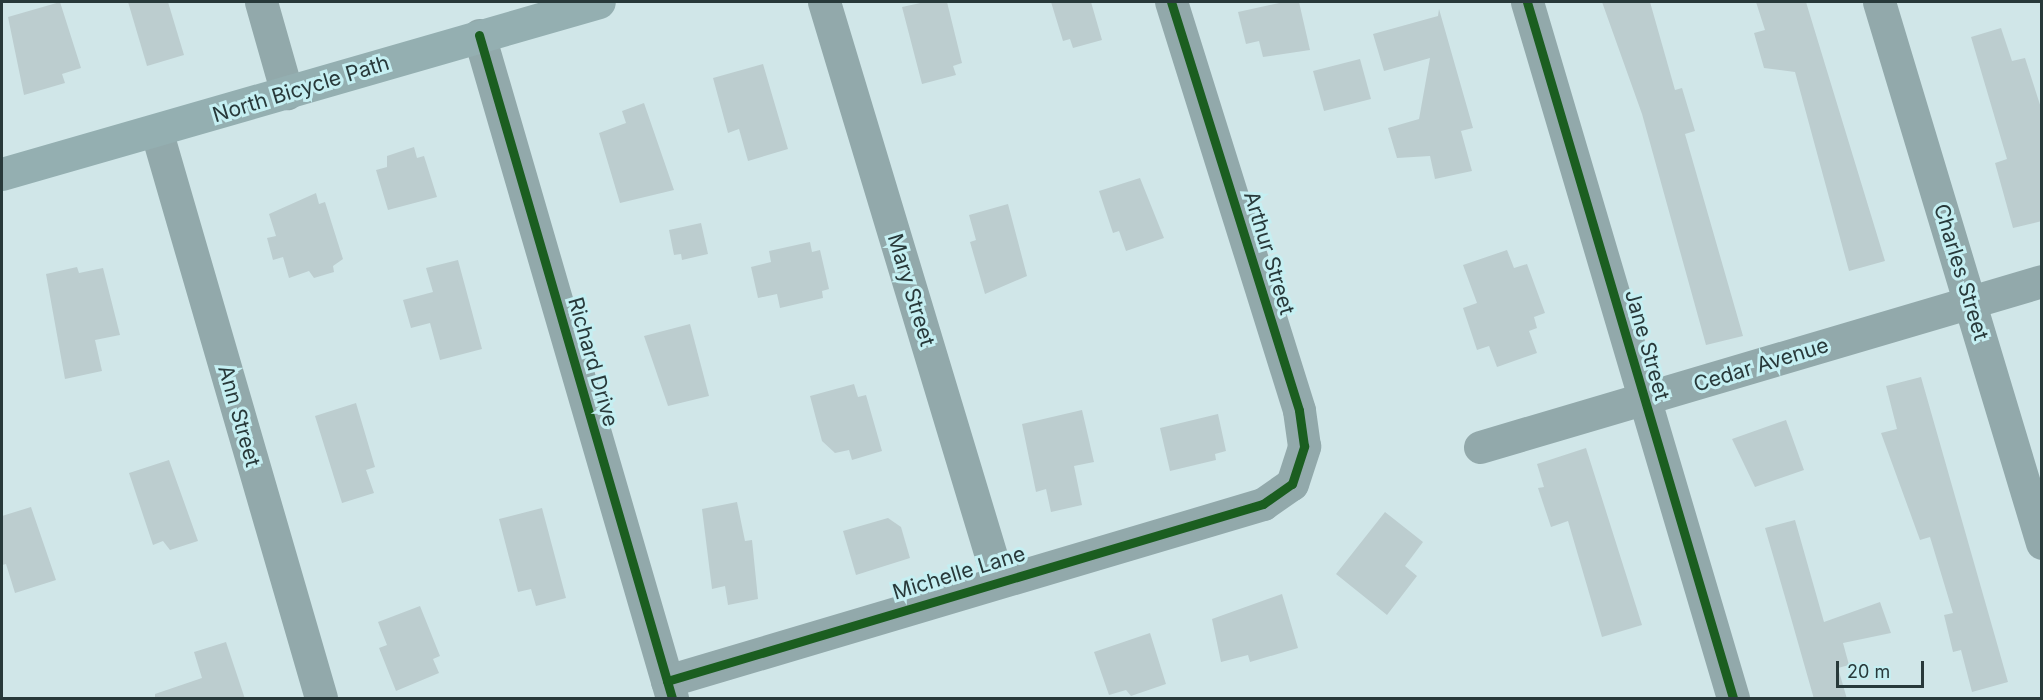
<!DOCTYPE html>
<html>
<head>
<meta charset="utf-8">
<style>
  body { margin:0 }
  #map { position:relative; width:2043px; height:700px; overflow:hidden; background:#d0e6e8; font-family:Inter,sans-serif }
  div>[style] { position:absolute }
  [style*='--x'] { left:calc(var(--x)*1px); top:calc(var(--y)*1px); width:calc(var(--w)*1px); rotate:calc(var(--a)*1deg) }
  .building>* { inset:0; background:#bccdcf }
  .street>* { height:33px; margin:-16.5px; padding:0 16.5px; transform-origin:16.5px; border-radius:16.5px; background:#92a9ab }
  .secondary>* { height:33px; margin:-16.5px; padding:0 16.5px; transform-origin:16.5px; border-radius:16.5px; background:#94afb1 }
  .cycleway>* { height:9px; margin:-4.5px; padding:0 4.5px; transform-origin:4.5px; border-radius:4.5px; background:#1b5e20 }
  span { translate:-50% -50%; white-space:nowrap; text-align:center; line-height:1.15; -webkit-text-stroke:6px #c5eff2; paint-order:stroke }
  .street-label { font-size:21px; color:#28393a }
  .frame { position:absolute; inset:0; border:3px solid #28393a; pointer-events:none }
  .scale { position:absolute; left:1836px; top:661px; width:88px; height:27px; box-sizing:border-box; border:3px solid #28393a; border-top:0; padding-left:8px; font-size:18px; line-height:21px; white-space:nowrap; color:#28393a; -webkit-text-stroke:4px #c5eff2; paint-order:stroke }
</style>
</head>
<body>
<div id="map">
  <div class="building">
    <i style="clip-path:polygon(60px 2px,81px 68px,62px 74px,65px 83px,24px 95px,8px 17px)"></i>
    <i style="clip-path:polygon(128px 2px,168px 2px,184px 55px,147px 66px)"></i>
    <i style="clip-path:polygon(925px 2px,947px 2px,962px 63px,953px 66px,956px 75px,922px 84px,902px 7px)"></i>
    <i style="clip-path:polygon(1051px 2px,1091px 2px,1102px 40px,1073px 48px,1070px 39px,1063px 41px)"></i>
    <i style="clip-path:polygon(1284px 2px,1299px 2px,1310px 50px,1263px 57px,1259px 41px,1246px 44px,1238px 12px)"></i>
    <i style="clip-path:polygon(1602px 2px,1650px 2px,1675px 90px,1682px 88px,1695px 131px,1685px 134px,1743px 336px,1706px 345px,1642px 114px)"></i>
    <i style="clip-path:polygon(1756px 2px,1806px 2px,1885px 261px,1849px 271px,1795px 72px,1764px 68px,1754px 33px,1765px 30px)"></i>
    <i style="clip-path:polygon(1439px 9px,1473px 128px,1461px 131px,1472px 171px,1435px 179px,1430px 156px,1397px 158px,1388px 128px,1419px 119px,1430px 58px,1384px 71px,1373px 34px,1438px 16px)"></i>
    <i style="clip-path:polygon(2001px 28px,2012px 61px,2025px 58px,2042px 111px,2042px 221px,2013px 228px,1995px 163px,2007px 159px,1971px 37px)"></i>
    <i style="clip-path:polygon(1360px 59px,1371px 99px,1324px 111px,1313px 71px)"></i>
    <i style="clip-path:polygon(763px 64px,788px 149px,748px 161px,739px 129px,728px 133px,713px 78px)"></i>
    <i style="clip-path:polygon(644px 103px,674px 190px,620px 203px,599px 133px,626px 123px,622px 111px)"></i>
    <i style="clip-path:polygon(414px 147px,417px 158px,424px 156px,437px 197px,388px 210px,376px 170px,387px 167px,387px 156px)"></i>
    <i style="clip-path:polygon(1140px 178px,1164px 238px,1126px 251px,1119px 231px,1113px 233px,1099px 191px)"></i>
    <i style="clip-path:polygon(316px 193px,319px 204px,325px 202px,343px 259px,333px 266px,334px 272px,314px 278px,309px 271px,289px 278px,283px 257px,273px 260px,267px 238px,276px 236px,269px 214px)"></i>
    <i style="clip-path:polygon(1008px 204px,1027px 276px,985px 294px,970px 242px,976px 240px,969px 215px)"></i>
    <i style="clip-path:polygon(701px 223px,708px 254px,682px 260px,681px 254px,674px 255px,669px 230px)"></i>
    <i style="clip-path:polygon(810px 242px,812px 252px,820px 250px,829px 289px,822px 291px,823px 298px,780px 308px,777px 294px,758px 298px,751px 267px,771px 262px,769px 251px)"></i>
    <i style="clip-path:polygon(1507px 250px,1514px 268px,1527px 264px,1545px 313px,1534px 317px,1537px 328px,1529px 331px,1537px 353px,1497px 367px,1489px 346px,1477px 350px,1463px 308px,1477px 303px,1463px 265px)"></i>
    <i style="clip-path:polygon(458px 260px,482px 349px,440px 360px,430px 323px,411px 328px,403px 300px,433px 292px,426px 268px)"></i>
    <i style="clip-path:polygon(77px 267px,79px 273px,103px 268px,120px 335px,95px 340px,102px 371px,65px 379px,46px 274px)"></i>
    <i style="clip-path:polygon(690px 324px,709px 396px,668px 406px,644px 336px)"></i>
    <i style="clip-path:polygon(1921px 377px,2008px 682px,1972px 692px,1961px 650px,1953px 652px,1944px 615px,1953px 613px,1930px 537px,1920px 540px,1881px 433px,1897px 429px,1886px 386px)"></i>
    <i style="clip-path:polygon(854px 384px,858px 397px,866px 395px,882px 451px,852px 460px,849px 450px,835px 453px,822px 441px,810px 396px)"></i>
    <i style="clip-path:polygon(356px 403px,375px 467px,366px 470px,374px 493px,342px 503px,315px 416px)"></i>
    <i style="clip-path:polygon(1082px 410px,1094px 462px,1074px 466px,1082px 505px,1051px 512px,1046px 489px,1036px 492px,1022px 424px)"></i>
    <i style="clip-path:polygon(1218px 414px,1226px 451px,1215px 454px,1216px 460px,1170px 471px,1160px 428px)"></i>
    <i style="clip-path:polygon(1786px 420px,1804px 470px,1755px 487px,1732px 439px)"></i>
    <i style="clip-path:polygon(1586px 448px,1642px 625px,1602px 637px,1568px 521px,1551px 527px,1538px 488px,1544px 487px,1537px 464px)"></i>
    <i style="clip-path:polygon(169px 460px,198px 541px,170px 550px,163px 541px,153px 545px,129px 473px)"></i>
    <i style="clip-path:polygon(737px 502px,745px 541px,752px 540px,758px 599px,728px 605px,725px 586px,712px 589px,702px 509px)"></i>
    <i style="clip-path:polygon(31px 507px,56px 580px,15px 593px,6px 564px,2px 565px,2px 516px)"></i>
    <i style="clip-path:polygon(542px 508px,566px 598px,536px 606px,531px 589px,518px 592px,499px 519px)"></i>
    <i style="clip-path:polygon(1385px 512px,1423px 542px,1405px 566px,1417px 576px,1387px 615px,1336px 574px)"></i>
    <i style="clip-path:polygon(888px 518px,901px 527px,910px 558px,856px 575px,843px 531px)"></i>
    <i style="clip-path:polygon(1795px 520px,1824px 622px,1880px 602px,1891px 633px,1843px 643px,1849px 665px,1838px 668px,1847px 699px,1814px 699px,1787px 604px,1765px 528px)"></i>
    <i style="clip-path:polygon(1282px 594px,1298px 648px,1250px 662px,1248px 655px,1221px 662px,1212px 619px)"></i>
    <i style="clip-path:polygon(420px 606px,440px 656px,433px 659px,439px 673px,396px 691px,379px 648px,387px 645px,378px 622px)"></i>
    <i style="clip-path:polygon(1150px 633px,1166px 684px,1131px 696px,1126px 690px,1109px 695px,1094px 652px)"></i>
    <i style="clip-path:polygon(226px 642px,245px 699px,155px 699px,155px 694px,202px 678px,194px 652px)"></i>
  </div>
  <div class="street">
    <i style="--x:261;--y:2;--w:95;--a:74.1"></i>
    <i style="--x:824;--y:2;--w:603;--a:73.22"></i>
    <i style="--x:1527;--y:2;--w:726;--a:73.51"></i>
    <i style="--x:1879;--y:2;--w:565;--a:73.23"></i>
    <i style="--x:479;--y:35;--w:691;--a:73.77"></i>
    <i style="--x:157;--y:133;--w:588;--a:73.81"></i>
    <i style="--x:1480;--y:447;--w:586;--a:-16.46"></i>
    <i style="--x:667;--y:681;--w:622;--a:-16.54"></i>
    <i style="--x:1263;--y:504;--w:35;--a:-35"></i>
    <i style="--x:1292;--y:484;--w:40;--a:-72"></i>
    <i style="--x:1304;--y:446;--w:36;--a:-98"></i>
    <i style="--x:1299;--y:410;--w:428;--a:-107.4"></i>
  </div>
  <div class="secondary">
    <i style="--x:2;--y:174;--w:621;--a:-16.07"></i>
  </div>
  <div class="cycleway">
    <i style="--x:1527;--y:2;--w:726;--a:73.51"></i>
    <i style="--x:479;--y:35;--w:691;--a:73.77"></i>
    <i style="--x:667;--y:681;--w:622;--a:-16.54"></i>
    <i style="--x:1263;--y:504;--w:35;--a:-35"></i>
    <i style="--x:1292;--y:484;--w:40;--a:-72"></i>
    <i style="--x:1304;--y:446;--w:36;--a:-98"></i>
    <i style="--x:1299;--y:410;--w:428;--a:-107.4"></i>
  </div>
  <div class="street-label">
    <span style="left:301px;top:89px;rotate:-17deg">North Bicycle Path</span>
    <span style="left:1269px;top:253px;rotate:73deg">Arthur Street</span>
    <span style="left:1961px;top:272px;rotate:73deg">Charles Street</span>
    <span style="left:911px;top:290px;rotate:73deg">Mary Street</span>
    <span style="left:1647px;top:345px;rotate:74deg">Jane Street</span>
    <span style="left:593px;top:362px;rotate:74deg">Richard Drive</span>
    <span style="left:1761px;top:365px;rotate:-17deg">Cedar Avenue</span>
    <span style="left:239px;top:416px;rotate:74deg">Ann Street</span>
    <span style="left:959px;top:573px;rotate:-17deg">Michelle Lane</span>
  </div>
  <div class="frame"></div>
  <div class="scale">20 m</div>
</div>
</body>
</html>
